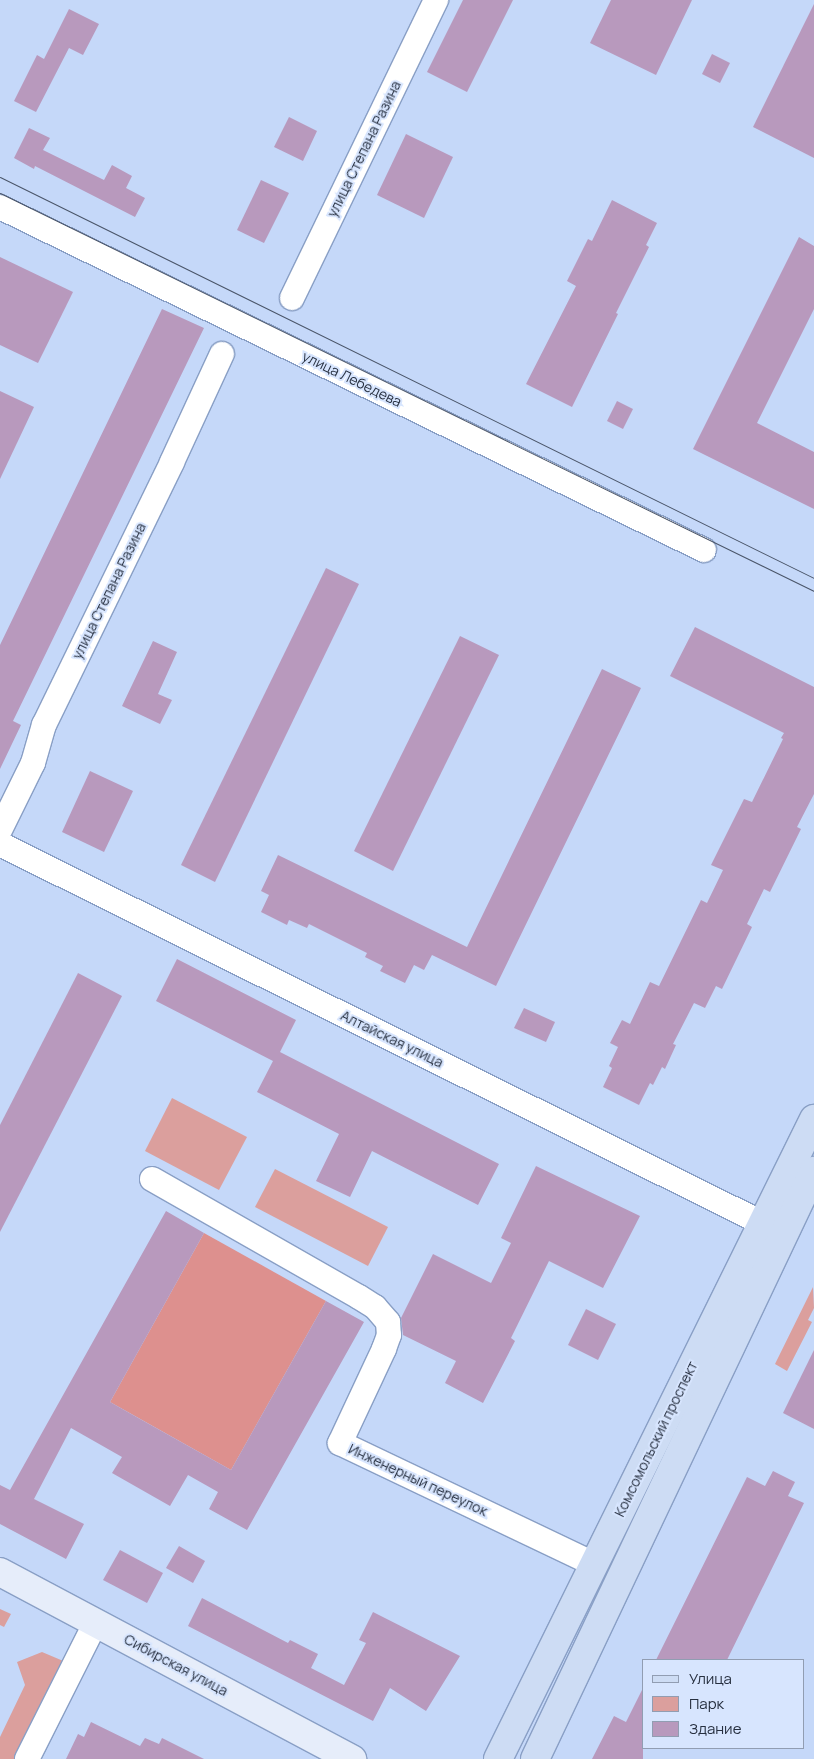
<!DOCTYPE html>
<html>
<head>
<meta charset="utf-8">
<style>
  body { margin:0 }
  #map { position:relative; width:814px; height:1759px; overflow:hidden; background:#c5d8f9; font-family:Manrope,sans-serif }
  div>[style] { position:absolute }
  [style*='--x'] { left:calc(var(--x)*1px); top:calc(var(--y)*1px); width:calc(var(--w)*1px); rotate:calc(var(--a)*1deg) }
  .green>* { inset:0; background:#db9f9d }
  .forest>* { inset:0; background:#dd908e }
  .building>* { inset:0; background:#b899bd }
  .roads { filter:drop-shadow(1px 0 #899fc5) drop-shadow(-1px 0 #899fc5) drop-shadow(0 1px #899fc5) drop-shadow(0 -1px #899fc5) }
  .minor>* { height:24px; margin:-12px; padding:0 12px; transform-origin:12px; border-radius:12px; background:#fff }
  .secondary>* { height:28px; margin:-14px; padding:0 14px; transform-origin:14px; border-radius:14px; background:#e6edfa }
  .primary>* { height:28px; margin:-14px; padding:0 14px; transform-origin:14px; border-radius:14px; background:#cddcf4 }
  .tram>* { height:1px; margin:-0.5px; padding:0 0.5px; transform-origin:0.5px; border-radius:0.5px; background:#4a5569 }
  span { translate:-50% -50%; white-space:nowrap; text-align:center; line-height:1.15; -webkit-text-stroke:4px #d7e5fe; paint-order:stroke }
  .street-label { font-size:14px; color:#273040 }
  .legend { position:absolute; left:642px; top:1659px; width:162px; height:90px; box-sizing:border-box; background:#d7e5fe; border:1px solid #919db2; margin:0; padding:6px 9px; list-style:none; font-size:15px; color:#273040 }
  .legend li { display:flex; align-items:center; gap:10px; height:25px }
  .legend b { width:25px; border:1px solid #919db2 }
</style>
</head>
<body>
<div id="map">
  <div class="green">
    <i style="clip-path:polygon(172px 1098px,247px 1137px,219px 1190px,145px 1151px)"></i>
    <i style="clip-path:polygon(275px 1169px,388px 1227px,368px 1266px,255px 1207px)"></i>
    <i style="clip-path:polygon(813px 1287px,814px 1308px,808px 1320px,812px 1322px,787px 1371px,775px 1364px)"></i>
    <i style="clip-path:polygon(0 1609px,11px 1614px,4px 1627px,0 1625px)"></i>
    <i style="clip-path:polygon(42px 1652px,68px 1663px,21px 1759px,0 1759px,0 1737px,25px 1685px,17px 1662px)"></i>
  </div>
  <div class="forest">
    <i style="clip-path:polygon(204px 1233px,326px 1301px,231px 1470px,110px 1402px)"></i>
  </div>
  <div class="building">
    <i style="clip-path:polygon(463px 0,513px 0,467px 92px,427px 72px)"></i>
    <i style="clip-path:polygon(611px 0,692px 0,656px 75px,590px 43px)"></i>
    <i style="clip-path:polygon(814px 4px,814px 158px,753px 127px)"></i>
    <i style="clip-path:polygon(69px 9px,99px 24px,83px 55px,69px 48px,36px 112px,14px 101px,37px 55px,44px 59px)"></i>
    <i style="clip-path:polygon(712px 54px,730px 63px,720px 83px,702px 74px)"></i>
    <i style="clip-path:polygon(289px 117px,317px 131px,303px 161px,274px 147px)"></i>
    <i style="clip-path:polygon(29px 128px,50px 138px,43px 150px,104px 180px,112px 165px,132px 176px,126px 188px,145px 198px,135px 217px,35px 166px,34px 169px,14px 158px)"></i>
    <i style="clip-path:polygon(406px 134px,453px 157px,424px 218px,377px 195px)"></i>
    <i style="clip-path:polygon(261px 180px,289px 193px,264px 243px,237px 230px)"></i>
    <i style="clip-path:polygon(612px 200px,657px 223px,646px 245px,649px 247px,616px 313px,618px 314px,572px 407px,526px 384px,576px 286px,567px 281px,588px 239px,592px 241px)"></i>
    <i style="clip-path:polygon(799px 237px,814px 246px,814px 309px,757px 423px,814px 452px,814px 509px,693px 449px)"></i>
    <i style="clip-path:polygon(0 257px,73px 292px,38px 363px,0 345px)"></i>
    <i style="clip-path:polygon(162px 309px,204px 328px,13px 721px,21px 725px,0 769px,0 645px)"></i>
    <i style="clip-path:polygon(0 391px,34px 407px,0 479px)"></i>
    <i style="clip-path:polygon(617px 401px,633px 409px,623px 429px,607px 421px)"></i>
    <i style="clip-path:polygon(326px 568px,359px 584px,215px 882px,181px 865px)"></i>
    <i style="clip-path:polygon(695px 627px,814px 687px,814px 794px,797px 827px,801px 829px,770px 892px,764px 889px,747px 924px,752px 927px,722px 989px,716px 986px,705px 1008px,694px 1003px,673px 1044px,676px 1045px,665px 1069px,662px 1067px,653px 1085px,650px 1083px,639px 1105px,603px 1087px,612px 1068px,609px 1066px,618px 1047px,610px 1043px,622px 1020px,630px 1024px,650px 982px,659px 986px,701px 900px,707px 903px,723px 870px,711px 865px,744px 799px,752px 802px,783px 739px,781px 738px,784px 733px,670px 676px)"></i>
    <i style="clip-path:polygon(460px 636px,499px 655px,393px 871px,354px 851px)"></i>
    <i style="clip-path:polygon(153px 641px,177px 652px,158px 694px,172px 700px,160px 724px,122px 706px)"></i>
    <i style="clip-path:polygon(602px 669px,641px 688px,496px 986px,432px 955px,424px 970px,414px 965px,405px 983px,380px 971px,383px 966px,365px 957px,367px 953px,309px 924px,307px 928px,289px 920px,287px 925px,261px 912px,269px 895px,261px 891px,278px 855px,467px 947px)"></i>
    <i style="clip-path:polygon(90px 771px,133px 791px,104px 852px,62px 832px)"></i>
    <i style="clip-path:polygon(177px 959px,296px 1020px,280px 1052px,499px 1164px,478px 1205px,372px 1151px,350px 1197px,316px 1181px,339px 1134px,257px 1092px,273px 1061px,156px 1001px)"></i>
    <i style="clip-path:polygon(78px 973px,122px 996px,0 1232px,0 1125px)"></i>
    <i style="clip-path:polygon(524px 1008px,555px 1022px,546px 1042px,514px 1028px)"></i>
    <i style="clip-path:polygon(536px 1166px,640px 1216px,603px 1288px,549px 1261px,511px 1338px,515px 1341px,483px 1403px,445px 1383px,456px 1361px,403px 1335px,401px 1318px,433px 1254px,491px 1283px,511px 1243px,501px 1238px)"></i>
    <i style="clip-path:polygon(166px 1211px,204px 1233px,110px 1402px,140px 1419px,231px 1470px,326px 1301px,364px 1322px,247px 1530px,209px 1509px,218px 1492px,188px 1475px,170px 1506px,112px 1473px,122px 1457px,71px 1428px,34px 1499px,84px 1524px,66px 1559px,0 1524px,0 1485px,10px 1490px)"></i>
    <i style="clip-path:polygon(586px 1309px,616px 1324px,598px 1360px,568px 1345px)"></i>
    <i style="clip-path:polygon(814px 1350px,814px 1429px,783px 1413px)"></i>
    <i style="clip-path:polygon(773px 1471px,795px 1482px,788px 1496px,804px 1503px,727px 1660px,656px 1660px,747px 1477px,765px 1486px)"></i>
    <i style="clip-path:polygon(179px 1546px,205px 1561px,193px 1583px,166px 1568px)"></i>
    <i style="clip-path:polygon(120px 1550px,163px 1573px,147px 1603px,103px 1580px)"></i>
    <i style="clip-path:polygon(202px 1598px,288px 1643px,290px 1640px,318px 1654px,311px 1668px,344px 1685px,366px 1643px,359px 1640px,373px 1612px,460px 1656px,426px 1711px,390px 1688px,373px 1721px,188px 1626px)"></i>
    <i style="clip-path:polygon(643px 1688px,643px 1759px,592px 1759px,614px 1716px,626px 1722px)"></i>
    <i style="clip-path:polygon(91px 1722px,140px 1746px,145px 1738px,159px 1744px,162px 1738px,204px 1759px,66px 1759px,78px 1734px,84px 1737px)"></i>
  </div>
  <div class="roads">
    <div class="minor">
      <i style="--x:0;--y:207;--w:783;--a:25.98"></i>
      <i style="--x:292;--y:298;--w:331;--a:-64.2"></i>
      <i style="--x:0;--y:830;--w:75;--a:-63.8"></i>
      <i style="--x:33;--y:763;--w:40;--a:-74"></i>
      <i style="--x:44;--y:725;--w:292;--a:-64"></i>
      <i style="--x:172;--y:462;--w:119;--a:-65.2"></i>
      <i style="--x:0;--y:844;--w:869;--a:26.45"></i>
      <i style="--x:152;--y:1179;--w:238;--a:29.7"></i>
      <i style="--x:359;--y:1297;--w:19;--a:32"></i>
      <i style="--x:375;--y:1307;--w:20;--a:49"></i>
      <i style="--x:388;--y:1322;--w:13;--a:86"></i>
      <i style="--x:389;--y:1335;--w:15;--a:110"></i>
      <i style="--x:384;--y:1349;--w:104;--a:115.1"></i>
      <i style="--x:340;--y:1443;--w:281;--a:25.5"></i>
      <i style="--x:27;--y:1759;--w:153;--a:-63.3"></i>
    </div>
    <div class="secondary">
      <i style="--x:0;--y:1572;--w:399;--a:28"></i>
    </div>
    <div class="primary">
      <i style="--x:498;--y:1759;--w:714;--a:-63.72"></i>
      <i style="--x:535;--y:1759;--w:651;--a:-64.62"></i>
    </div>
  </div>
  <div class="tram">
    <i style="--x:0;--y:177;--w:907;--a:26.23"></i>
    <i style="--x:0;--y:193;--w:906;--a:26.06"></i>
  </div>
  <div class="street-label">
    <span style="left:364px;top:149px;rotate:-64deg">улица Степана Разина</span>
    <span style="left:352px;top:379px;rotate:26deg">улица Лебедева</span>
    <span style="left:109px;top:591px;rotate:-64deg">улица Степана Разина</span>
    <span style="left:392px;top:1039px;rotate:26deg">Алтайская улица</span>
    <span style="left:656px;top:1439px;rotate:-64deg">Комсомольский проспект</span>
    <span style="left:418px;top:1480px;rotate:25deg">Инженерный переулок</span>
    <span style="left:176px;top:1665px;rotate:28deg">Сибирская улица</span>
  </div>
  <ul class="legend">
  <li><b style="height:6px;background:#cddcf4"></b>Улица</li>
  <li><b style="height:14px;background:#db9f9d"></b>Парк</li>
  <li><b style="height:14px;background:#b899bd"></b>Здание</li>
  </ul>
</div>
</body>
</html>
